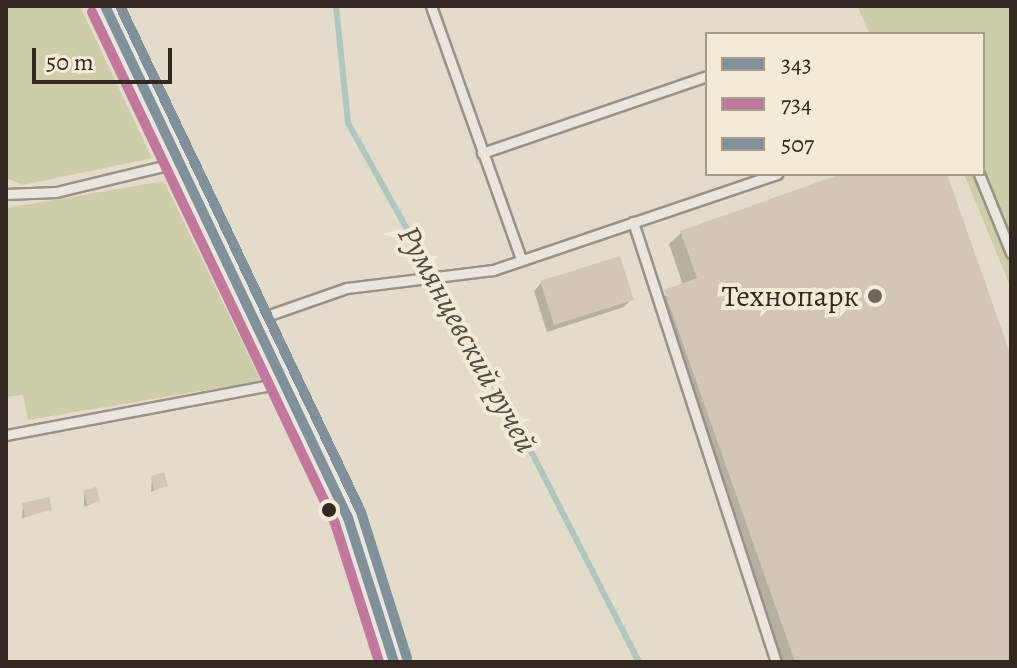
<!DOCTYPE html>
<html>
<head>
<meta charset="utf-8">
<style>
  body { margin:0 }
  #map { position:relative; width:1017px; height:668px; overflow:hidden; background:#e4dcca; font-family:Alegreya,serif }
  div>[style] { position:absolute }
  [style*='--x'] { left:calc(var(--x)*1px); top:calc(var(--y)*1px); width:calc(var(--w)*1px); rotate:calc(var(--a)*1deg) }
  .green>* { inset:0; background:#cecdaa }
  .shadow>* { inset:0; background:#0003 }
  .stream>* { height:6px; margin:-3px; padding:0 3px; transform-origin:3px; border-radius:3px; background:#b1c6be }
  .building>* { inset:0; background:#d3c5b7 }
  .roads { filter:drop-shadow(2px 0 #989287) drop-shadow(-2px 0 #989287) drop-shadow(0 2px #989287) drop-shadow(0 -2px #989287) }
  .lane>* { height:9px; margin:-4.5px; padding:0 4.5px; transform-origin:4.5px; border-radius:4.5px; background:#eae5dd }
  .secondary>* { height:26px; margin:-13px; padding:0 13px; transform-origin:13px; border-radius:13px; background:#eae5dd }
  .bus-1>* { height:10px; margin:-5px; padding:0 5px; transform-origin:5px; border-radius:5px; background:#81919b }
  .bus-2>* { height:10px; margin:-5px; padding:0 5px; transform-origin:5px; border-radius:5px; background:#c2789d }
  .bus-3>* { height:10px; margin:-5px; padding:0 5px; transform-origin:5px; border-radius:5px; background:#81919b }
  .dots>* { width:22px; height:22px; translate:-50% -50%; box-sizing:border-box; border:4px solid #f5ead6; border-radius:50% }
  span { translate:-50% -50%; white-space:nowrap; text-align:center; line-height:1.15; -webkit-text-stroke:8px #f5ead6; paint-order:stroke }
  .poi-label { font-size:30px; color:#322920 }
  .right { translate:-100% -50%; text-align:right }
  .water-label { font-size:32px; color:#4c4e46; font-style:italic }
  .frame { position:absolute; inset:0; border:8px solid #322920; pointer-events:none }
  .legend { position:absolute; left:705px; top:32px; width:280px; height:144px; box-sizing:border-box; background:#f5ead6; border:2px solid #a79d8d; margin:0; padding:10px 14px; list-style:none; font-size:24px; color:#322920 }
  .legend li { display:flex; align-items:center; gap:16px; height:40px }
  .legend b { width:40px; border:2px solid #a79d8d }
  .scale { position:absolute; left:32px; top:48px; width:140px; height:36px; box-sizing:border-box; border:4px solid #322920; border-top:0; padding-left:10px; font-size:24px; line-height:28px; white-space:nowrap; color:#322920; -webkit-text-stroke:6px #f5ead6; paint-order:stroke }
</style>
</head>
<body>
<div id="map">
  <div class="green">
    <i style="clip-path:polygon(6px 6px,80px 6px,152px 158px,23px 185px,6px 178px)"></i>
    <i style="clip-path:polygon(857px 6px,1011px 6px,1011px 288px,964px 174px,983px 174px,983px 34px,870px 34px)"></i>
    <i style="clip-path:polygon(164px 181px,261px 381px,28px 420px,23px 395px,6px 397px,6px 208px)"></i>
  </div>
  <div class="shadow">
    <i style="clip-path:polygon(847px 174px,945px 174px,1011px 362px,1011px 662px,780px 662px,653px 303px,683px 285px,669px 244px,681px 233px)"></i>
    <i style="clip-path:polygon(541px 283px,632px 299px,624px 307px,547px 332px,534px 291px)"></i>
    <i style="clip-path:polygon(152px 477px,166px 485px,151px 492px)"></i>
    <i style="clip-path:polygon(84px 493px,97px 501px,84px 507px)"></i>
    <i style="clip-path:polygon(23px 505px,50px 509px,22px 518px)"></i>
  </div>
  <div class="stream">
    <i style="--x:336;--y:6;--w:118;--a:84.1"></i>
    <i style="--x:348;--y:123;--w:378;--a:60.9"></i>
    <i style="--x:532;--y:453;--w:235;--a:62.9"></i>
  </div>
  <div class="building">
    <i style="clip-path:polygon(841px 174px,947px 174px,1011px 356px,1011px 662px,795px 662px,664px 290px,697px 278px,680px 231px)"></i>
    <i style="clip-path:polygon(620px 256px,634px 300px,554px 325px,540px 281px)"></i>
    <i style="clip-path:polygon(164px 472px,168px 486px,154px 490px,151px 476px)"></i>
    <i style="clip-path:polygon(96px 487px,100px 501px,87px 505px,83px 491px)"></i>
    <i style="clip-path:polygon(49px 497px,52px 510px,25px 516px,22px 503px)"></i>
  </div>
  <div class="roads">
    <div class="lane">
      <i style="--x:431;--y:6;--w:269;--a:70.4"></i>
      <i style="--x:482;--y:153;--w:238;--a:-18.9"></i>
      <i style="--x:979;--y:174;--w:85;--a:67.9"></i>
      <i style="--x:6;--y:194;--w:50;--a:-2.3"></i>
      <i style="--x:56;--y:192;--w:123;--a:-13.6"></i>
      <i style="--x:633;--y:222;--w:463;--a:72"></i>
      <i style="--x:255;--y:320;--w:97;--a:-19.2"></i>
      <i style="--x:347;--y:288;--w:147;--a:-7"></i>
      <i style="--x:493;--y:270;--w:300;--a:-18.7"></i>
      <i style="--x:6;--y:435;--w:281;--a:-10.7"></i>
    </div>
    <div class="secondary">
      <i style="--x:105;--y:6;--w:567;--a:64.61"></i>
      <i style="--x:348;--y:518;--w:151;--a:72.3"></i>
    </div>
  </div>
  <div class="bus-1">
    <i style="--x:105;--y:6;--w:567;--a:64.61"></i>
    <i style="--x:348;--y:518;--w:151;--a:72.3"></i>
  </div>
  <div class="bus-2">
    <i style="--x:92;--y:12;--w:566;--a:64.57"></i>
    <i style="--x:335;--y:523;--w:146;--a:72.4"></i>
  </div>
  <div class="bus-3">
    <i style="--x:120;--y:6;--w:560;--a:64.53"></i>
    <i style="--x:361;--y:512;--w:153;--a:72.5"></i>
  </div>
  <div class="dots">
    <i style="left:875px;top:296px;background:#70685c"></i>
    <i style="left:329px;top:510px;background:#322920"></i>
  </div>
  <div class="poi-label">
    <span class="right" style="left:859px;top:296px">Технопарк</span>
  </div>
  <div class="water-label">
    <span style="left:468px;top:339px;rotate:61deg">Румянцевский ручей</span>
  </div>
  <div class="frame"></div>
  <ul class="legend">
  <li><b style="height:10px;background:#81919b"></b>343</li>
  <li><b style="height:10px;background:#c2789d"></b>734</li>
  <li><b style="height:10px;background:#81919b"></b>507</li>
  </ul>
  <div class="scale">50 m</div>
</div>
</body>
</html>
